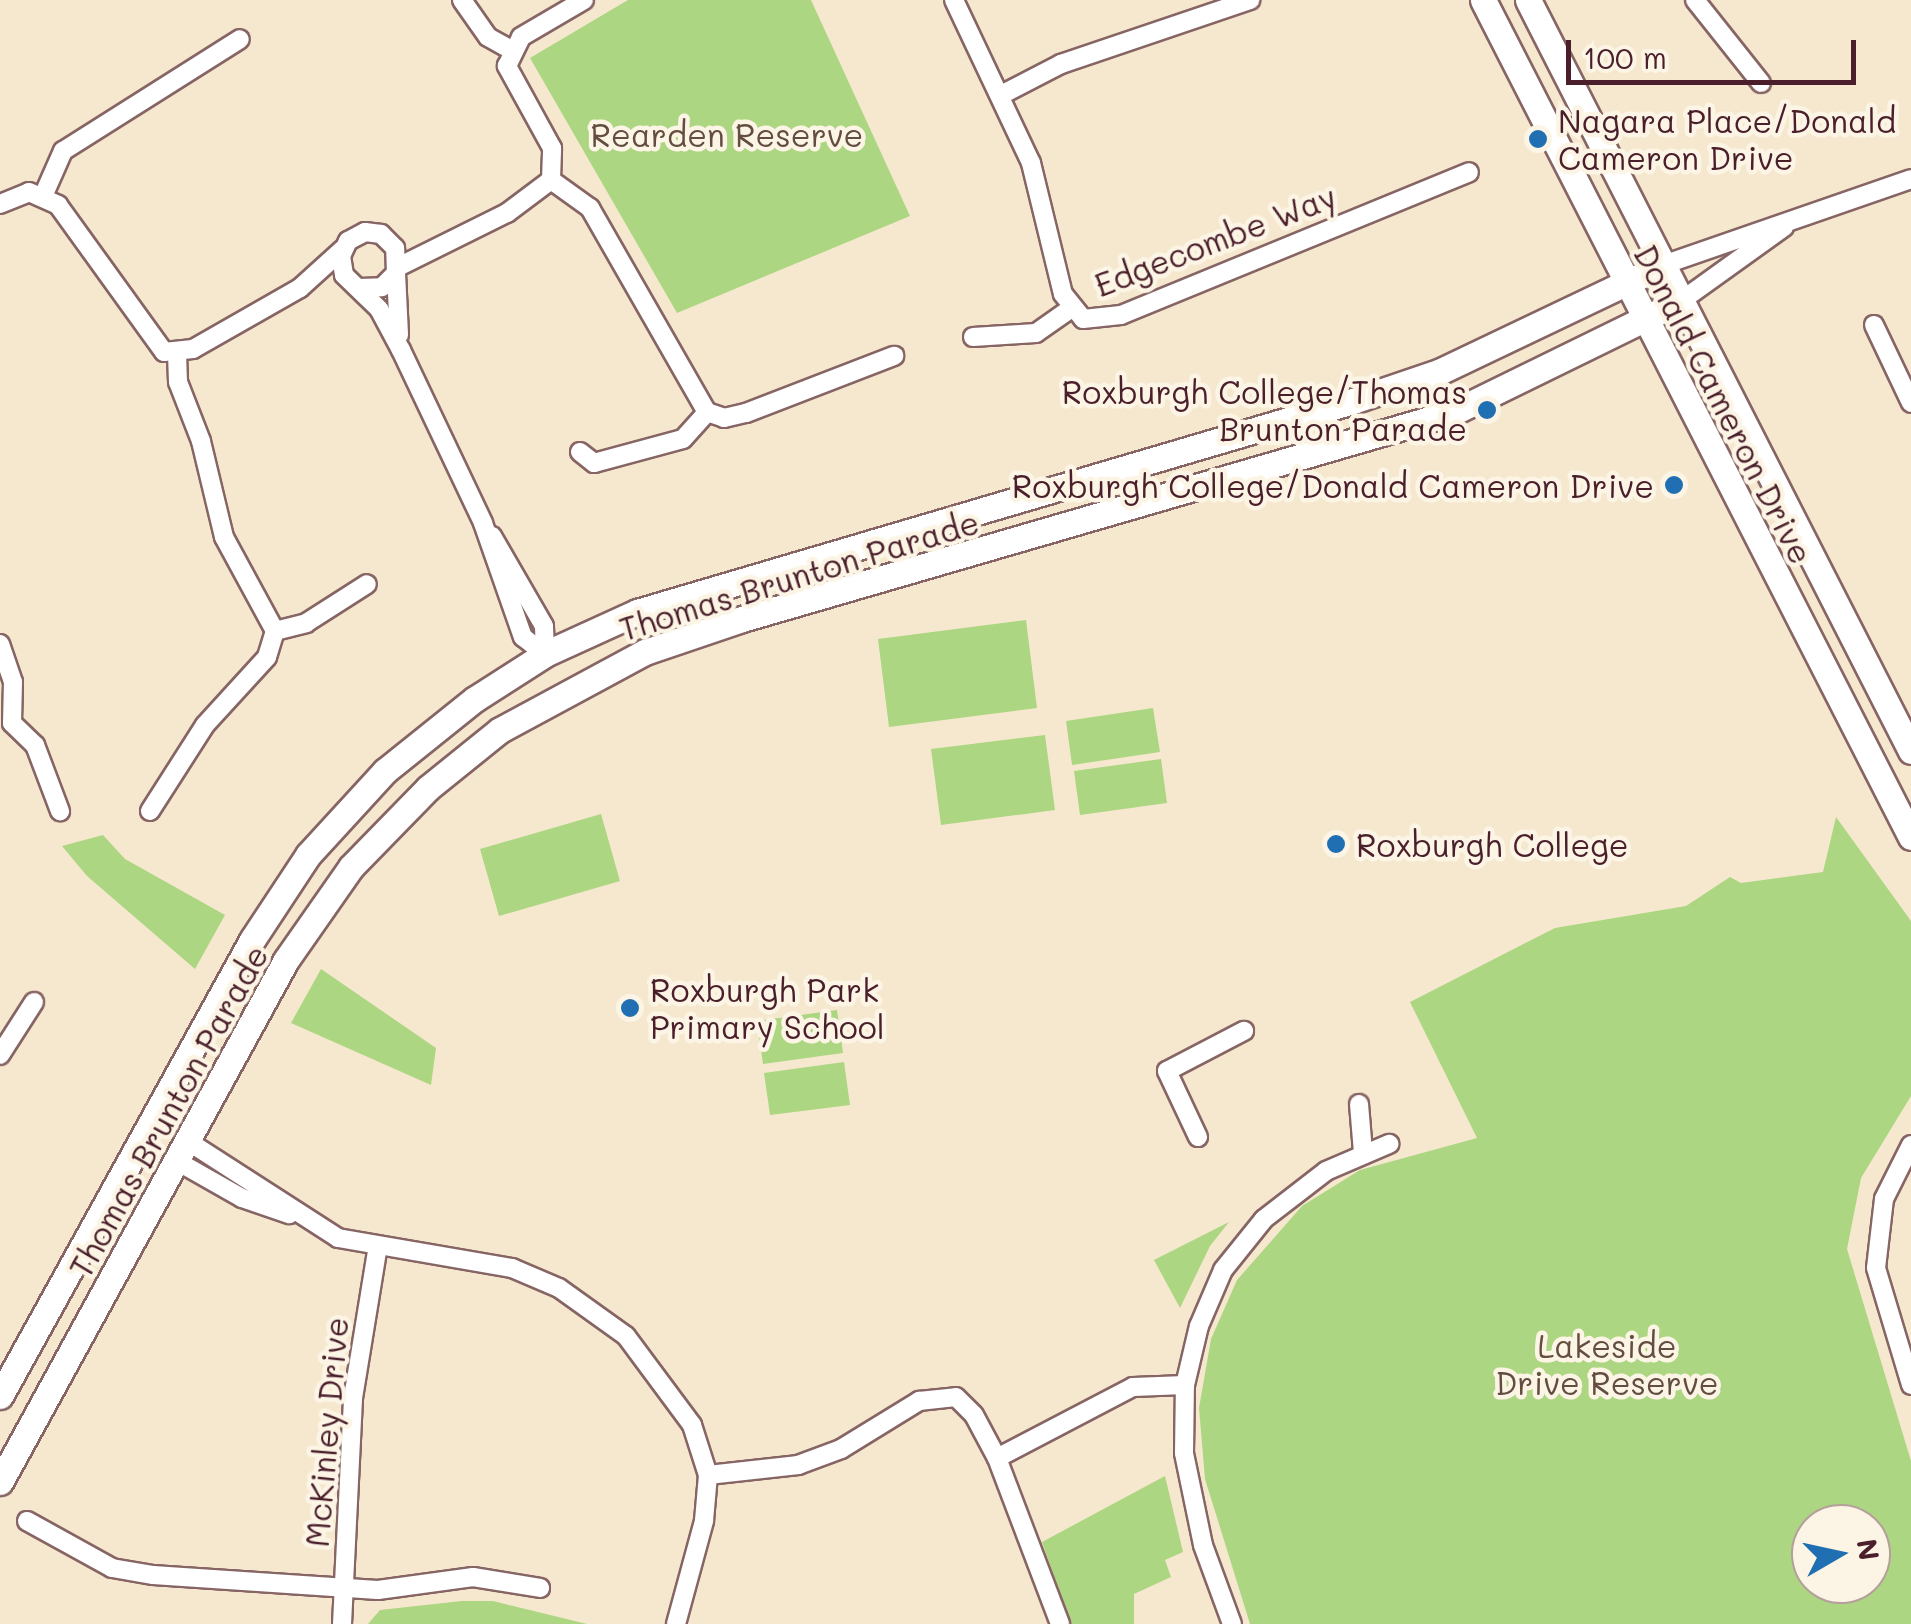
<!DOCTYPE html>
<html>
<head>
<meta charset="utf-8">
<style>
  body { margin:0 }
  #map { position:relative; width:1911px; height:1624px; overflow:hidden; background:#f6e8cf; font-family:Mali,sans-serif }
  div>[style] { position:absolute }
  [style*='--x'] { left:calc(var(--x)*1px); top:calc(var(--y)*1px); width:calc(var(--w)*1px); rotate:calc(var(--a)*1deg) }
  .green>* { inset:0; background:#acd681 }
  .roads { filter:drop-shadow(2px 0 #866564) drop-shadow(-2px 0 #866564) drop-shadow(0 2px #866564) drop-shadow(0 -2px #866564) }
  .street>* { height:18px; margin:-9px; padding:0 9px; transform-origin:9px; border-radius:9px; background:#fff }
  .secondary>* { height:25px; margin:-12.5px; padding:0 12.5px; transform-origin:12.5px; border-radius:12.5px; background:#fff }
  .dots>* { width:28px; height:28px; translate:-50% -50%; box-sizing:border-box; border:5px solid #fcf5e5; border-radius:50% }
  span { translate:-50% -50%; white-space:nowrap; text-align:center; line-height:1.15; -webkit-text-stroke:9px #fcf5e5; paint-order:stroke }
  .poi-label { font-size:32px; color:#4a1f2b }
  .left { translate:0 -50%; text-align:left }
  .right { translate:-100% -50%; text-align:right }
  .park-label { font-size:32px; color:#624d40 }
  .street-label { font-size:32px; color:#4a1f2b }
  .north { position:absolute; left:1791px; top:1504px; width:100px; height:100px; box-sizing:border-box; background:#fcf5e5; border:2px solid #b59f9b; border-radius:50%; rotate:81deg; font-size:28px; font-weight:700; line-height:40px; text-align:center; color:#4a1f2b }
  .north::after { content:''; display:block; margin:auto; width:35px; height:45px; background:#1f6fb2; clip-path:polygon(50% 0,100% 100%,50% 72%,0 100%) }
  .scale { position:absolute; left:1566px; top:40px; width:290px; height:45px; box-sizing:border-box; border:5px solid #4a1f2b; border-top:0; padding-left:12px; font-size:30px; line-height:35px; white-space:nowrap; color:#4a1f2b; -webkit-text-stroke:8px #fcf5e5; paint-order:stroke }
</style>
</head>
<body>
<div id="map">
  <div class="green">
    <i style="clip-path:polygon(628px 0,811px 0,910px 216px,677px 313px,530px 58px)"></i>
    <i style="clip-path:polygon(1026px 620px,1037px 708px,889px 727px,878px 639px)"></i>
    <i style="clip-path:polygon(1153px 708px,1160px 752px,1072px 765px,1066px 721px)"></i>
    <i style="clip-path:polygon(1045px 735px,1055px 810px,941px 825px,931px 749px)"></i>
    <i style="clip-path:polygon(1161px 759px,1167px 803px,1080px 815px,1074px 771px)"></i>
    <i style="clip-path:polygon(601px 814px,620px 881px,499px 916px,480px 849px)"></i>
    <i style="clip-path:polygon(evenodd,1836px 817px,1911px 921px,1911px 1096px,1861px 1178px,1847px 1249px,1911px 1461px,1911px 1624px,1250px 1624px,1205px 1479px,1199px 1408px,1211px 1339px,1237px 1280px,1302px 1206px,1360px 1170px,1477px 1138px,1410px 1002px,1555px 928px,1686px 906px,1730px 877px,1741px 883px,1823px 872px,1836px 817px,1871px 1524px,1871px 1584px,1811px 1584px,1811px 1524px,1871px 1524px)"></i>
    <i style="clip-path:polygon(103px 835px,125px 859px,225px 915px,195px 969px,87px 876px,62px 846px)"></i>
    <i style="clip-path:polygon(321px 969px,436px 1048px,431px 1085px,291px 1023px)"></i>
    <i style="clip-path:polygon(837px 1010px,843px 1053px,763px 1064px,757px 1021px)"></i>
    <i style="clip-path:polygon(844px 1062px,850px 1105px,770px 1115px,764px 1073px)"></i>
    <i style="clip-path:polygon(1229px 1222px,1210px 1246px,1180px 1308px,1154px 1260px)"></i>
    <i style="clip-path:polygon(1165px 1476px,1183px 1552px,1165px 1560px,1171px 1577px,1134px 1594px,1134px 1624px,1071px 1624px,1042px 1542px)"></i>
    <i style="clip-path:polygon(462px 1601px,493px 1601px,587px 1624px,368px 1624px,380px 1610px)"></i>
  </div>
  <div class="roads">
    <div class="street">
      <i style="--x:462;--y:0;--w:45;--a:54.9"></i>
      <i style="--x:488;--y:37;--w:26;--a:29"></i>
      <i style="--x:954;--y:0;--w:180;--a:64.7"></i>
      <i style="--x:1031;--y:163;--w:135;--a:76.3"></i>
      <i style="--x:1063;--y:294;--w:32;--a:51"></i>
      <i style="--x:1083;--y:319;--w:38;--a:-6"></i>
      <i style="--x:1121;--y:315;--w:376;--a:-22.3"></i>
      <i style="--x:1695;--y:0;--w:106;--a:51.5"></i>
      <i style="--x:1001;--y:95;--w:68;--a:-27.3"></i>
      <i style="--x:1061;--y:64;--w:200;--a:-18.7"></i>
      <i style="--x:551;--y:180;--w:48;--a:35.7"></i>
      <i style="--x:590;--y:208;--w:235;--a:60.2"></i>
      <i style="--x:707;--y:412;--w:18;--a:19"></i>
      <i style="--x:724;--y:418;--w:23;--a:-13"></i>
      <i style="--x:746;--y:413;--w:159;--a:-21.1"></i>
      <i style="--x:44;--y:194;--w:47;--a:-66.2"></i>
      <i style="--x:63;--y:151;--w:209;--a:-32.3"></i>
      <i style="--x:0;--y:204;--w:31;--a:-22"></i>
      <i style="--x:29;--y:192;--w:32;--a:24"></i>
      <i style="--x:58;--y:205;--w:181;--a:54.2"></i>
      <i style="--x:164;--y:352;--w:29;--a:-6"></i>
      <i style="--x:193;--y:349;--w:123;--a:-29.7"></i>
      <i style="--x:300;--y:288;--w:57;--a:-42.1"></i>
      <i style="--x:1663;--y:265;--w:262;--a:-19.1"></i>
      <i style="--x:398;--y:267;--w:122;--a:-26.4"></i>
      <i style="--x:507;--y:213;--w:55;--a:-36.9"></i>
      <i style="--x:551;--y:180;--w:32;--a:-88"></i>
      <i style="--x:552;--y:148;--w:94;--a:-118.8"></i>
      <i style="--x:507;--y:66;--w:32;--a:-64"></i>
      <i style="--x:521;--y:37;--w:73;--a:-30.4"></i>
      <i style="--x:396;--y:273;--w:62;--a:87.2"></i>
      <i style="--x:359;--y:288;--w:23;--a:-2"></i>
      <i style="--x:382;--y:287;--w:20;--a:-45"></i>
      <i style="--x:396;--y:273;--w:25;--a:-92"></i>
      <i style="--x:395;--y:248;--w:20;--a:-135"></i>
      <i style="--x:381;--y:234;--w:16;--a:-173"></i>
      <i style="--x:365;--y:232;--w:19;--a:152"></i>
      <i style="--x:348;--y:241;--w:17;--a:115"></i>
      <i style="--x:341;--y:256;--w:19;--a:81"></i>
      <i style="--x:344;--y:275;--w:49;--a:44.2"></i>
      <i style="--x:379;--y:309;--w:47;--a:61.8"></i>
      <i style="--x:401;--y:350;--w:191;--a:64.6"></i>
      <i style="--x:483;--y:523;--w:121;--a:70.7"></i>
      <i style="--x:523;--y:637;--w:28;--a:38"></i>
      <i style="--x:1681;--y:301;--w:127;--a:-35.7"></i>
      <i style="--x:1874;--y:325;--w:86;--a:64.6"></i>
      <i style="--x:973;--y:337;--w:63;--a:-3.6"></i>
      <i style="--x:1036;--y:333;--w:42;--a:-35.2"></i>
      <i style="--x:580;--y:452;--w:18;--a:38"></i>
      <i style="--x:594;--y:463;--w:92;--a:-15.1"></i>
      <i style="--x:683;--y:439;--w:36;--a:-48"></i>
      <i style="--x:492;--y:536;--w:104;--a:60"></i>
      <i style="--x:544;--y:626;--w:28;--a:88"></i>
      <i style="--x:275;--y:631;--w:32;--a:-14"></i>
      <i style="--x:306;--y:623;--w:72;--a:-32.6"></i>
      <i style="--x:0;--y:644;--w:40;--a:71.1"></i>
      <i style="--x:13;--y:682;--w:41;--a:91.4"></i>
      <i style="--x:12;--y:723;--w:32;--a:44"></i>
      <i style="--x:35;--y:745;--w:71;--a:69.3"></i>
      <i style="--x:150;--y:811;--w:102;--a:-57.4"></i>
      <i style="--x:205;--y:725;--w:92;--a:-47.6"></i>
      <i style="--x:267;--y:657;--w:27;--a:-73"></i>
      <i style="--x:275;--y:631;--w:107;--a:-118.5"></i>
      <i style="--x:224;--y:537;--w:99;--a:-103.5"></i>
      <i style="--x:201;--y:441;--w:63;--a:-111.3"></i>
      <i style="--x:178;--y:382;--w:29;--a:-92"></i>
      <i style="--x:0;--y:1055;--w:63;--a:-57.3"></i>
      <i style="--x:1359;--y:1104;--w:49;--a:85.3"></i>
      <i style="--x:1198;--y:1137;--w:73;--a:-115.2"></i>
      <i style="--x:1167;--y:1071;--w:87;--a:-27.5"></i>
      <i style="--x:186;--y:1140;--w:181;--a:32.8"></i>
      <i style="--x:338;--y:1238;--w:177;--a:9.8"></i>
      <i style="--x:512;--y:1268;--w:51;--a:23.1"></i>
      <i style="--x:559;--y:1288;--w:82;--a:35.6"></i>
      <i style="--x:626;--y:1336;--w:111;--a:53.4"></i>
      <i style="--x:692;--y:1425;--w:52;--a:72.3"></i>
      <i style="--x:708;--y:1475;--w:46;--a:95"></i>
      <i style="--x:704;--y:1521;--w:107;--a:105.2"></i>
      <i style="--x:1911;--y:1145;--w:60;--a:116.6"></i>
      <i style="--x:1884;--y:1199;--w:69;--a:96.6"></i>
      <i style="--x:1876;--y:1268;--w:122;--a:73.3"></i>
      <i style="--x:175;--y:1160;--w:77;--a:29.6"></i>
      <i style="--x:242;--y:1198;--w:50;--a:18.8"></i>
      <i style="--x:997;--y:1458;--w:153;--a:-27.6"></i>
      <i style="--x:1133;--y:1387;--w:52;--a:-2.2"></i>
      <i style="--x:708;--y:1475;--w:91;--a:-6.3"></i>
      <i style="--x:798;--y:1465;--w:46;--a:-20.4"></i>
      <i style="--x:841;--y:1449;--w:92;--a:-31.6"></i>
      <i style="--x:919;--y:1401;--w:37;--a:-6"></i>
      <i style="--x:956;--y:1397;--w:25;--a:45"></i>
      <i style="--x:974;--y:1415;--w:49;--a:61.9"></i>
      <i style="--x:997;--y:1458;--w:178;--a:69.2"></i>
      <i style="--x:27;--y:1521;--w:97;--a:28.9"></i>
      <i style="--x:112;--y:1568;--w:42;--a:9.7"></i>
      <i style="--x:153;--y:1575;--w:225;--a:3.8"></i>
      <i style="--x:378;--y:1590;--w:96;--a:-7.8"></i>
      <i style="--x:473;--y:1577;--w:68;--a:9.3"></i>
      <i style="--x:342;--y:1624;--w:226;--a:-87.2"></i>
      <i style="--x:353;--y:1398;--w:154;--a:-80.7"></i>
      <i style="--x:1232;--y:1624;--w:84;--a:-110.2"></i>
      <i style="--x:1203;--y:1545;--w:94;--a:-101.7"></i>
      <i style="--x:1184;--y:1453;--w:68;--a:-89.2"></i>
      <i style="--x:1185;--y:1385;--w:61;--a:-76.7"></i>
      <i style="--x:1199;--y:1326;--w:61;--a:-66.8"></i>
      <i style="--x:1223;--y:1270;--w:65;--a:-51.2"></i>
      <i style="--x:1264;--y:1219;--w:78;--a:-37.7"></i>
      <i style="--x:1326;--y:1171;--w:69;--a:-23.2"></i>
    </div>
    <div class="secondary">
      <i style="--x:1483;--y:0;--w:940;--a:62.92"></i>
      <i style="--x:1528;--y:0;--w:843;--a:62.98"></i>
      <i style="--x:0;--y:1396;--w:521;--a:-61.07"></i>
      <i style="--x:252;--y:940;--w:102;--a:-56.6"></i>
      <i style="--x:308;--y:855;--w:114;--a:-47.5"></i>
      <i style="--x:385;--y:771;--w:115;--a:-38.7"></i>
      <i style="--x:475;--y:699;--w:83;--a:-32.7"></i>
      <i style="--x:545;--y:654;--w:101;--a:-24.5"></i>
      <i style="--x:637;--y:612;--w:746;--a:-16.42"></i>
      <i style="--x:1353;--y:401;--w:93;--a:-18.8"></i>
      <i style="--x:1441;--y:371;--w:246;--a:-25.5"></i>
      <i style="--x:0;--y:1482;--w:595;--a:-61.28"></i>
      <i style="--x:286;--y:960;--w:113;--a:-55"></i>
      <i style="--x:351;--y:867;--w:110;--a:-45.7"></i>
      <i style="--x:428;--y:788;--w:92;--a:-38.9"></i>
      <i style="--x:500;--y:730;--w:165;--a:-28.3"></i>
      <i style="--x:645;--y:652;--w:102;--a:-18.8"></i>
      <i style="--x:742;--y:619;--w:741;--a:-16.21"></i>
      <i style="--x:1454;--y:412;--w:253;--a:-26.1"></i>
    </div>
  </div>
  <div class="dots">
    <i style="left:1538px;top:139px;background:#1f6fb2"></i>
    <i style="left:1487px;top:410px;background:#1f6fb2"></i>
    <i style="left:1674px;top:485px;background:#1f6fb2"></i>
    <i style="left:1336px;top:844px;background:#1f6fb2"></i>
    <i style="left:630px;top:1008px;background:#1f6fb2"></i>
  </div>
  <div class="poi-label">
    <span class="left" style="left:1558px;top:139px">Nagara Place/Donald<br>Cameron Drive</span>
    <span class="right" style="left:1467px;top:410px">Roxburgh College/Thomas<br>Brunton Parade</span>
    <span class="right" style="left:1654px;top:485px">Roxburgh College/Donald Cameron Drive</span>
    <span class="left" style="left:1356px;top:844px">Roxburgh College</span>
    <span class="left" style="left:650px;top:1008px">Roxburgh Park<br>Primary School</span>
  </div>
  <div class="park-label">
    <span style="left:727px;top:134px">Rearden Reserve</span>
    <span style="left:1607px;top:1364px">Lakeside<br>Drive Reserve</span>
  </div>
  <div class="street-label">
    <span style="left:1215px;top:240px;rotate:-21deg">Edgecombe Way</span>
    <span style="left:1724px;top:404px;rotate:63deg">Donald Cameron Drive</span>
    <span style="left:799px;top:575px;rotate:-17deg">Thomas Brunton Parade</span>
    <span style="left:168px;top:1111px;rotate:-61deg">Thomas Brunton Parade</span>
    <span style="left:326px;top:1432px;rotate:-85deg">McKinley Drive</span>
  </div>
  <div class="north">N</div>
  <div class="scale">100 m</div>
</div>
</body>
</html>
